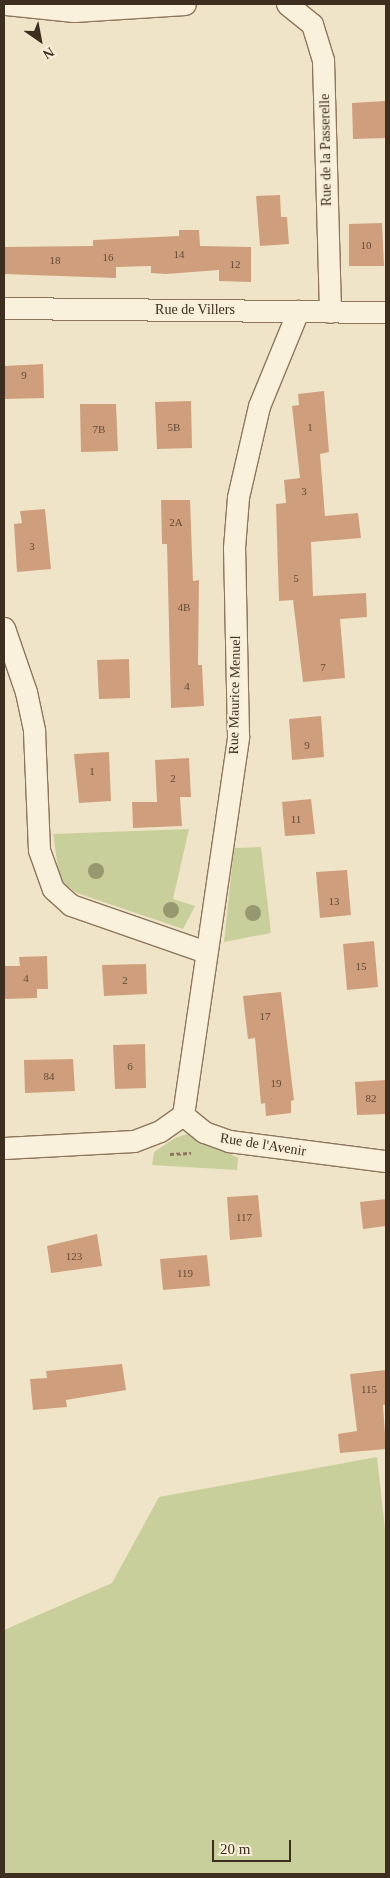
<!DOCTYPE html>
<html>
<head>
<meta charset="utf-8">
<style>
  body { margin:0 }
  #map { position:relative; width:390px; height:1878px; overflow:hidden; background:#f0e4c8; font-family:Georgia,serif }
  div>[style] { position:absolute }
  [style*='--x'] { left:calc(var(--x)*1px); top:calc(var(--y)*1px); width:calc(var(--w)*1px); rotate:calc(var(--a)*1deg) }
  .green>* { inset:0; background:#c9cf9b }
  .building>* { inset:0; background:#cf9f7d }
  .path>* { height:3px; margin-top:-1.5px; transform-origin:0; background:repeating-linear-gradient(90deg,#8d765c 0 4px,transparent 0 6.5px) }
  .roads { filter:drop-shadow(1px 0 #8d765c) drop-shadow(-1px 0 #8d765c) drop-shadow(0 1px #8d765c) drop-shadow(0 -1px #8d765c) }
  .street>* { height:21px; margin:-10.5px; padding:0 10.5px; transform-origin:10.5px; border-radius:10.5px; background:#faf1dc }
  .trees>* { width:16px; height:16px; margin:-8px; border-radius:50%; background:#96986f }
  span { translate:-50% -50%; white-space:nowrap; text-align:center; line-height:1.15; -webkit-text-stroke:4px #f7eed8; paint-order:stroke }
  .number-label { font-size:11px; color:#624a37 }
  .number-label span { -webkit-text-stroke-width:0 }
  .street-label { font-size:14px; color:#3d2e20 }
  .frame { position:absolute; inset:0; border:5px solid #3d2e20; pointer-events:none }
  .north { position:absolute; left:15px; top:15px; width:50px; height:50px; -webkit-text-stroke:4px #f7eed8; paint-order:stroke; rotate:147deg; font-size:14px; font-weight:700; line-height:20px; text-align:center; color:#3d2e20 }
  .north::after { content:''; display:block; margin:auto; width:18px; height:22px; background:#3d2e20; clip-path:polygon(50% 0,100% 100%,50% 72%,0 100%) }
  .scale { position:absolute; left:212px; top:1840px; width:79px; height:22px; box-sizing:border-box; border:2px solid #3d2e20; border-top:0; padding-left:6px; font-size:15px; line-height:18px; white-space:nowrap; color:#3d2e20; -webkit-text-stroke:4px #f7eed8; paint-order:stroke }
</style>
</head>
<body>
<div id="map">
  <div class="green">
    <i style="clip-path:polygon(189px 829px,173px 899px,195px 906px,183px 929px,77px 893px,60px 881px,53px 834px)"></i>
    <i style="clip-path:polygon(261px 847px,271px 933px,224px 942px,234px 848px)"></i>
    <i style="clip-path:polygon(190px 1133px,238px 1158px,237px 1170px,152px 1165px,154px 1152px,175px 1138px)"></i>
    <i style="clip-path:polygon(377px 1457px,386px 1538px,386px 1874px,4px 1874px,4px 1630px,112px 1583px,159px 1497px)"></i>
  </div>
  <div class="building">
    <i style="clip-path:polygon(385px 101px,386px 138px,353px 139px,352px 103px)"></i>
    <i style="clip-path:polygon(280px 195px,281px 217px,287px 217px,289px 244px,260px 246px,256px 196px)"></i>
    <i style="clip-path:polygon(382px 223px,384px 266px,349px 266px,349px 224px)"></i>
    <i style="clip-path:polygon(179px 230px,199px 230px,200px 246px,251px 247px,251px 282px,219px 281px,219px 270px,166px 274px,151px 273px,151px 266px,116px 267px,116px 278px,4px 274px,4px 247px,93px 246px,93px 240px,179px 236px)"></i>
    <i style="clip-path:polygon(43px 364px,44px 398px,5px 399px,5px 366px)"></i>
    <i style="clip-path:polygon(324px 391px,329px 452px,320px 454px,325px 516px,358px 513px,361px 538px,311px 542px,313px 596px,366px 593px,367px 617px,340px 619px,345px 678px,303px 682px,293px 600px,279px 601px,276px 504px,286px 503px,284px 480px,300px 478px,292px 406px,299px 405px,298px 394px)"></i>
    <i style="clip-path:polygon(191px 401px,192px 448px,157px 449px,155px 402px)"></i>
    <i style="clip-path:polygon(80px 404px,116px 404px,118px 451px,81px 452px)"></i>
    <i style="clip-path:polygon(161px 500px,190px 500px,193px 581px,199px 580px,198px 665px,202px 665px,204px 706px,171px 708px,167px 544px,162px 544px)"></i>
    <i style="clip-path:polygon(45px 509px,51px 569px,17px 572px,14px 524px,22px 523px,20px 511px)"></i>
    <i style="clip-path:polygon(129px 659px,130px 698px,99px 699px,97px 660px)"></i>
    <i style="clip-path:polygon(321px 716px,324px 757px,292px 760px,289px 719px)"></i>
    <i style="clip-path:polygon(109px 752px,111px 801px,79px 803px,74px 754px)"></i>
    <i style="clip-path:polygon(189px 758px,191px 797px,180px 797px,182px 826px,133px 828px,132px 802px,157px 802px,155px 760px)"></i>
    <i style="clip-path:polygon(311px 799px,315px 834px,285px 836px,282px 802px)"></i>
    <i style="clip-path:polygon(347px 870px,351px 915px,320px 918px,316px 872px)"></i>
    <i style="clip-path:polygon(374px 941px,378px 987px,347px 990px,343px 944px)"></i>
    <i style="clip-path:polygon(47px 956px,48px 989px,37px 989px,37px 998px,4px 999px,4px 966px,20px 966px,19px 957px)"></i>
    <i style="clip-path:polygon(146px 964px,147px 994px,104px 996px,102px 965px)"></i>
    <i style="clip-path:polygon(281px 992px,294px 1100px,291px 1101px,291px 1113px,266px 1116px,265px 1103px,261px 1104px,255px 1038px,248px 1039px,243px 996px)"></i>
    <i style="clip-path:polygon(145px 1044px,146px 1088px,115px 1089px,113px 1045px)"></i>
    <i style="clip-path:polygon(73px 1059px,75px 1091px,25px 1093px,24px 1060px)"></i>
    <i style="clip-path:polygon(386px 1080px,386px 1114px,357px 1115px,355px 1082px)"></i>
    <i style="clip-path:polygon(258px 1195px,262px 1237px,230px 1240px,227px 1197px)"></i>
    <i style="clip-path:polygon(386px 1199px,386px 1226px,363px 1229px,360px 1202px)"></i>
    <i style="clip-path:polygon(97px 1234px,102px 1266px,51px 1273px,47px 1246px)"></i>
    <i style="clip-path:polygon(207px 1255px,210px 1286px,163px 1290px,160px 1259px)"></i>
    <i style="clip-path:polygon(122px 1364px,126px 1390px,66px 1400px,67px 1407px,33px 1410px,30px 1379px,47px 1378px,46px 1371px)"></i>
    <i style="clip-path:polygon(386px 1370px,386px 1405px,383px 1405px,386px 1449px,340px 1453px,338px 1434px,357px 1431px,350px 1374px)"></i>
  </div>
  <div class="path">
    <i style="--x:170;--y:1154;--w:21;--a:-3"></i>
  </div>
  <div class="roads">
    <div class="street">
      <i style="--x:6;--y:4;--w:68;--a:5.9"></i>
      <i style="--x:74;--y:11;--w:111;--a:-3.6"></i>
      <i style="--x:287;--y:4;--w:32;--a:39"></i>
      <i style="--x:312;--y:24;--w:38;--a:73"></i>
      <i style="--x:323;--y:60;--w:252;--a:88.4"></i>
      <i style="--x:4;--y:308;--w:382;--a:0.6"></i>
      <i style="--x:4;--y:628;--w:68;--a:71"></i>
      <i style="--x:26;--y:692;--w:40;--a:78"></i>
      <i style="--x:34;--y:731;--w:119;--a:87.6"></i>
      <i style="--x:39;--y:850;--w:41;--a:70.3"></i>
      <i style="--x:53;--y:889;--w:24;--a:42"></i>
      <i style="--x:71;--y:905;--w:143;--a:19.2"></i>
      <i style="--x:183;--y:1115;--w:383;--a:-81.7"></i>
      <i style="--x:238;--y:736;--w:188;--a:-91.2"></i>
      <i style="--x:234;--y:548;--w:51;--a:-85.5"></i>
      <i style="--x:238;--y:497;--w:93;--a:-77"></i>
      <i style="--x:259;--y:406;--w:103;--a:-67.7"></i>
      <i style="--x:4;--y:1148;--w:130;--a:-3.1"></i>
      <i style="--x:134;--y:1141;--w:28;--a:-21"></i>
      <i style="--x:160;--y:1131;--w:28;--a:-35"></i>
      <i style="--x:183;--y:1115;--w:27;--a:39"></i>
      <i style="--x:204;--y:1132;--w:27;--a:20"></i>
      <i style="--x:229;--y:1141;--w:158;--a:7.3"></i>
    </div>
  </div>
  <div class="trees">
    <i style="left:96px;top:871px"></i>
    <i style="left:171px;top:910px"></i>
    <i style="left:253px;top:913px"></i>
  </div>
  <div class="number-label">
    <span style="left:366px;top:245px">10</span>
    <span style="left:179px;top:254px">14</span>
    <span style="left:108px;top:257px">16</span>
    <span style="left:55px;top:260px">18</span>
    <span style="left:235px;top:264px">12</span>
    <span style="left:24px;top:375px">9</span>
    <span style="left:174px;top:427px">5B</span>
    <span style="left:310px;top:427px">1</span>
    <span style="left:99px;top:429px">7B</span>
    <span style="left:304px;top:491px">3</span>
    <span style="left:176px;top:522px">2A</span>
    <span style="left:32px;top:546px">3</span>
    <span style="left:296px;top:578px">5</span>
    <span style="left:184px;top:607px">4B</span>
    <span style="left:323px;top:667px">7</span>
    <span style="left:187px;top:686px">4</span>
    <span style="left:307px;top:745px">9</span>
    <span style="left:92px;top:771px">1</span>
    <span style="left:173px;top:778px">2</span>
    <span style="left:296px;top:819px">11</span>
    <span style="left:334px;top:901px">13</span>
    <span style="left:361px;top:966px">15</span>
    <span style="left:26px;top:978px">4</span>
    <span style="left:125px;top:980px">2</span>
    <span style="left:265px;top:1016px">17</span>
    <span style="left:130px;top:1066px">6</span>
    <span style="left:49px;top:1076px">84</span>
    <span style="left:276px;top:1083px">19</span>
    <span style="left:371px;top:1098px">82</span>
    <span style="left:244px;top:1217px">117</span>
    <span style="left:74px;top:1256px">123</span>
    <span style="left:185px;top:1273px">119</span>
    <span style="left:369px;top:1389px">115</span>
  </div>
  <div class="street-label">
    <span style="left:326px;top:150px;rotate:-91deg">Rue de la Passerelle</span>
    <span style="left:195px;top:310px">Rue de Villers</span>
    <span style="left:235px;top:695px;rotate:-89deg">Rue Maurice Menuel</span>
    <span style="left:263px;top:1145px;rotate:9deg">Rue de l'Avenir</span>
  </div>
  <div class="frame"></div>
  <div class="north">N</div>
  <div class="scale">20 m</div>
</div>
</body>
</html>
